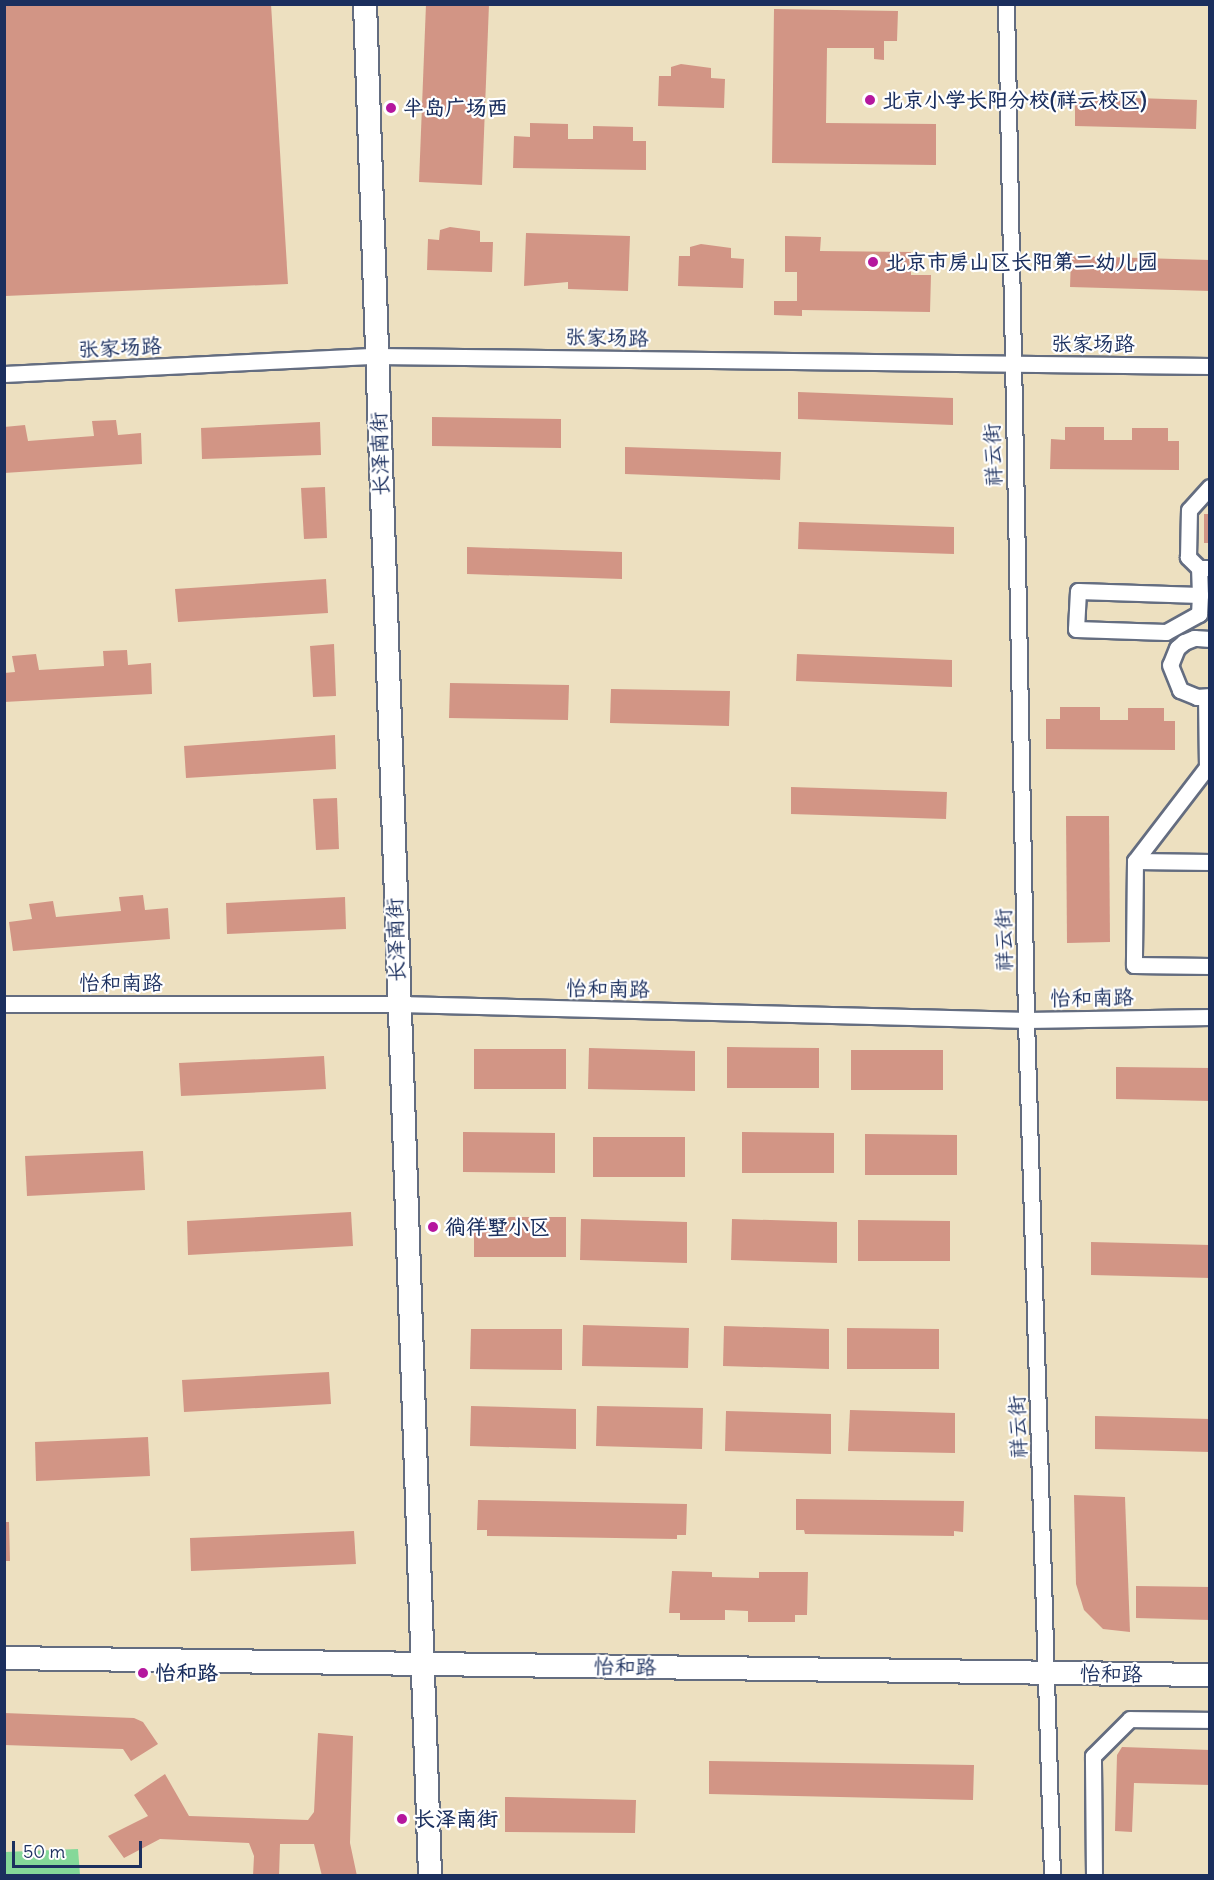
<!DOCTYPE html>
<html>
<head>
<meta charset="utf-8">
<style>
  body { margin:0 }
  #map { position:relative; width:1214px; height:1880px; overflow:hidden; background:#ede0c0; font-family:Delius,"LXGW WenKai TC",sans-serif }
  div>[style] { position:absolute }
  [style*='--x'] { left:calc(var(--x)*1px); top:calc(var(--y)*1px); width:calc(var(--w)*1px); rotate:calc(var(--a)*1deg) }
  .green>* { inset:0; background:#85d899 }
  .building>* { inset:0; background:#d29585 }
  .roads { filter:drop-shadow(2px 0 #646d80) drop-shadow(-2px 0 #646d80) drop-shadow(0 2px #646d80) drop-shadow(0 -2px #646d80) }
  .street>* { height:15px; margin:-7.5px; padding:0 7.5px; transform-origin:7.5px; border-radius:7.5px; background:#fff }
  .secondary>* { height:22px; margin:-11px; padding:0 11px; transform-origin:11px; border-radius:11px; background:#fff }
  .dots>* { width:16px; height:16px; translate:-50% -50%; box-sizing:border-box; border:3px solid #fff; border-radius:50% }
  span { translate:-50% -50%; white-space:nowrap; text-align:center; line-height:1.15; -webkit-text-stroke:4.5px #fff; paint-order:stroke }
  .poi-label { font-size:21px; color:#1b2f5e; font-weight:700 }
  .left { translate:0 -50%; text-align:left }
  .street-label { font-size:21px; color:#1b2f5e }
  .frame { position:absolute; inset:0; border:6px solid #1b2f5e; pointer-events:none }
  .scale { position:absolute; left:12px; top:1841px; width:130px; height:27px; box-sizing:border-box; border:3px solid #1b2f5e; border-top:0; padding-left:8px; font-size:18px; line-height:21px; white-space:nowrap; color:#1b2f5e; -webkit-text-stroke:4px #fff; paint-order:stroke }
</style>
</head>
<body>
<div id="map">
  <div class="green">
    <i style="clip-path:polygon(78px 1849px,80px 1875px,5px 1875px,5px 1852px)"></i>
  </div>
  <div class="building">
    <i style="clip-path:polygon(5px 4px,271px 4px,288px 284px,5px 296px)"></i>
    <i style="clip-path:polygon(426px 4px,489px 4px,482px 185px,419px 182px)"></i>
    <i style="clip-path:polygon(774px 9px,898px 11px,897px 41px,884px 41px,884px 60px,874px 59px,874px 48px,827px 48px,826px 123px,936px 124px,936px 165px,772px 163px)"></i>
    <i style="clip-path:polygon(681px 64px,711px 68px,711px 78px,725px 79px,724px 108px,658px 106px,659px 76px,671px 76px,671px 67px)"></i>
    <i style="clip-path:polygon(1075px 96px,1197px 100px,1196px 129px,1075px 126px)"></i>
    <i style="clip-path:polygon(530px 123px,568px 124px,568px 139px,593px 139px,593px 126px,633px 127px,633px 141px,646px 141px,646px 170px,513px 168px,514px 136px,530px 137px)"></i>
    <i style="clip-path:polygon(450px 227px,480px 231px,480px 242px,493px 242px,492px 272px,427px 270px,428px 239px,439px 240px,440px 230px)"></i>
    <i style="clip-path:polygon(526px 233px,630px 236px,628px 291px,568px 289px,568px 282px,524px 286px)"></i>
    <i style="clip-path:polygon(785px 236px,821px 237px,820px 251px,911px 252px,911px 275px,931px 275px,930px 312px,802px 310px,802px 316px,774px 315px,774px 301px,797px 301px,797px 272px,785px 272px)"></i>
    <i style="clip-path:polygon(701px 244px,731px 248px,731px 258px,744px 259px,743px 288px,678px 286px,679px 256px,690px 256px,690px 247px)"></i>
    <i style="clip-path:polygon(1071px 256px,1210px 260px,1210px 291px,1070px 287px)"></i>
    <i style="clip-path:polygon(798px 392px,953px 398px,953px 425px,798px 419px)"></i>
    <i style="clip-path:polygon(432px 417px,561px 419px,561px 448px,432px 446px)"></i>
    <i style="clip-path:polygon(116px 420px,118px 435px,141px 433px,142px 464px,4px 473px,4px 427px,25px 425px,28px 441px,94px 436px,92px 421px)"></i>
    <i style="clip-path:polygon(320px 422px,321px 455px,202px 459px,201px 428px)"></i>
    <i style="clip-path:polygon(1065px 427px,1104px 427px,1104px 440px,1132px 440px,1132px 428px,1168px 428px,1168px 441px,1179px 441px,1179px 470px,1050px 469px,1051px 439px,1065px 440px)"></i>
    <i style="clip-path:polygon(625px 447px,781px 452px,780px 480px,625px 474px)"></i>
    <i style="clip-path:polygon(325px 487px,327px 538px,304px 539px,301px 488px)"></i>
    <i style="clip-path:polygon(1204px 514px,1210px 514px,1210px 543px,1204px 543px)"></i>
    <i style="clip-path:polygon(799px 522px,954px 527px,954px 554px,798px 549px)"></i>
    <i style="clip-path:polygon(467px 547px,622px 552px,622px 579px,467px 574px)"></i>
    <i style="clip-path:polygon(326px 579px,328px 613px,178px 622px,175px 589px)"></i>
    <i style="clip-path:polygon(334px 644px,336px 696px,313px 697px,310px 646px)"></i>
    <i style="clip-path:polygon(127px 650px,128px 665px,151px 663px,152px 694px,4px 702px,4px 673px,15px 672px,12px 656px,36px 654px,39px 670px,104px 666px,103px 651px)"></i>
    <i style="clip-path:polygon(797px 654px,952px 660px,952px 687px,796px 681px)"></i>
    <i style="clip-path:polygon(450px 683px,569px 685px,568px 720px,449px 718px)"></i>
    <i style="clip-path:polygon(611px 689px,730px 691px,729px 726px,610px 723px)"></i>
    <i style="clip-path:polygon(1060px 707px,1100px 707px,1100px 720px,1128px 720px,1128px 708px,1164px 708px,1164px 721px,1175px 721px,1175px 750px,1046px 749px,1046px 719px,1060px 719px)"></i>
    <i style="clip-path:polygon(335px 735px,336px 769px,186px 778px,184px 746px)"></i>
    <i style="clip-path:polygon(791px 787px,947px 792px,946px 819px,791px 814px)"></i>
    <i style="clip-path:polygon(337px 798px,339px 849px,316px 850px,313px 799px)"></i>
    <i style="clip-path:polygon(1066px 816px,1109px 816px,1110px 942px,1067px 943px)"></i>
    <i style="clip-path:polygon(143px 895px,145px 910px,168px 908px,170px 939px,13px 951px,9px 922px,32px 919px,29px 904px,53px 901px,56px 917px,121px 911px,119px 897px)"></i>
    <i style="clip-path:polygon(345px 897px,346px 929px,227px 934px,226px 903px)"></i>
    <i style="clip-path:polygon(727px 1047px,819px 1048px,819px 1088px,727px 1088px)"></i>
    <i style="clip-path:polygon(589px 1048px,695px 1051px,695px 1091px,588px 1089px)"></i>
    <i style="clip-path:polygon(474px 1049px,566px 1049px,566px 1089px,474px 1089px)"></i>
    <i style="clip-path:polygon(851px 1050px,943px 1050px,943px 1090px,851px 1090px)"></i>
    <i style="clip-path:polygon(324px 1056px,326px 1089px,181px 1096px,179px 1063px)"></i>
    <i style="clip-path:polygon(1116px 1067px,1210px 1068px,1210px 1101px,1116px 1099px)"></i>
    <i style="clip-path:polygon(463px 1132px,555px 1133px,555px 1173px,463px 1172px)"></i>
    <i style="clip-path:polygon(742px 1132px,834px 1133px,834px 1173px,742px 1173px)"></i>
    <i style="clip-path:polygon(865px 1134px,957px 1135px,957px 1175px,865px 1175px)"></i>
    <i style="clip-path:polygon(593px 1137px,685px 1137px,685px 1177px,593px 1177px)"></i>
    <i style="clip-path:polygon(143px 1151px,145px 1190px,27px 1196px,25px 1156px)"></i>
    <i style="clip-path:polygon(351px 1212px,353px 1246px,188px 1255px,187px 1221px)"></i>
    <i style="clip-path:polygon(474px 1217px,566px 1217px,566px 1257px,474px 1257px)"></i>
    <i style="clip-path:polygon(581px 1219px,687px 1222px,687px 1263px,580px 1260px)"></i>
    <i style="clip-path:polygon(732px 1219px,837px 1222px,837px 1263px,731px 1260px)"></i>
    <i style="clip-path:polygon(858px 1220px,950px 1221px,950px 1261px,858px 1261px)"></i>
    <i style="clip-path:polygon(1091px 1242px,1210px 1245px,1210px 1278px,1091px 1275px)"></i>
    <i style="clip-path:polygon(583px 1325px,689px 1328px,688px 1368px,582px 1366px)"></i>
    <i style="clip-path:polygon(724px 1326px,829px 1329px,829px 1369px,723px 1366px)"></i>
    <i style="clip-path:polygon(847px 1328px,939px 1329px,939px 1369px,847px 1369px)"></i>
    <i style="clip-path:polygon(471px 1329px,562px 1329px,562px 1370px,470px 1369px)"></i>
    <i style="clip-path:polygon(329px 1372px,331px 1404px,184px 1412px,182px 1380px)"></i>
    <i style="clip-path:polygon(471px 1406px,576px 1409px,576px 1449px,470px 1446px)"></i>
    <i style="clip-path:polygon(597px 1406px,703px 1408px,702px 1449px,596px 1446px)"></i>
    <i style="clip-path:polygon(850px 1410px,955px 1413px,955px 1453px,848px 1451px)"></i>
    <i style="clip-path:polygon(726px 1411px,831px 1414px,831px 1454px,725px 1451px)"></i>
    <i style="clip-path:polygon(1095px 1416px,1210px 1419px,1210px 1452px,1095px 1449px)"></i>
    <i style="clip-path:polygon(148px 1437px,150px 1476px,36px 1481px,35px 1442px)"></i>
    <i style="clip-path:polygon(1074px 1495px,1125px 1497px,1130px 1632px,1103px 1629px,1084px 1610px,1076px 1584px)"></i>
    <i style="clip-path:polygon(796px 1499px,964px 1501px,963px 1532px,954px 1531px,954px 1536px,805px 1534px,804px 1530px,796px 1530px)"></i>
    <i style="clip-path:polygon(478px 1500px,687px 1504px,686px 1535px,677px 1535px,677px 1539px,487px 1536px,487px 1530px,477px 1530px)"></i>
    <i style="clip-path:polygon(4px 1522px,9px 1522px,10px 1561px,4px 1561px)"></i>
    <i style="clip-path:polygon(354px 1531px,356px 1564px,191px 1571px,190px 1538px)"></i>
    <i style="clip-path:polygon(672px 1571px,712px 1572px,712px 1577px,759px 1578px,759px 1572px,808px 1572px,807px 1615px,795px 1615px,795px 1622px,748px 1622px,748px 1611px,725px 1610px,725px 1620px,680px 1620px,680px 1613px,669px 1613px)"></i>
    <i style="clip-path:polygon(1136px 1586px,1210px 1587px,1210px 1620px,1136px 1618px)"></i>
    <i style="clip-path:polygon(4px 1713px,134px 1718px,143px 1722px,158px 1744px,131px 1761px,123px 1749px,4px 1745px)"></i>
    <i style="clip-path:polygon(318px 1733px,353px 1736px,350px 1843px,357px 1876px,322px 1876px,314px 1844px,280px 1844px,279px 1876px,253px 1876px,254px 1856px,249px 1843px,160px 1839px,124px 1858px,108px 1836px,148px 1816px,134px 1795px,165px 1774px,189px 1816px,308px 1820px,314px 1812px)"></i>
    <i style="clip-path:polygon(1122px 1747px,1210px 1750px,1210px 1785px,1134px 1783px,1132px 1832px,1115px 1831px,1117px 1755px)"></i>
    <i style="clip-path:polygon(709px 1761px,974px 1765px,973px 1800px,709px 1794px)"></i>
    <i style="clip-path:polygon(505px 1797px,636px 1800px,635px 1833px,505px 1832px)"></i>
  </div>
  <div class="roads">
    <div class="street">
      <i style="--x:1006;--y:4;--w:1016;--a:88.87"></i>
      <i style="--x:1026;--y:1020;--w:856;--a:88.26"></i>
      <i style="--x:4;--y:374;--w:372;--a:-2.8"></i>
      <i style="--x:376;--y:356;--w:834;--a:0.69"></i>
      <i style="--x:1199;--y:568;--w:16;--a:-135"></i>
      <i style="--x:1188;--y:557;--w:47;--a:-88.8"></i>
      <i style="--x:1189;--y:510;--w:31;--a:-48"></i>
      <i style="--x:1200;--y:595;--w:122;--a:-178.1"></i>
      <i style="--x:1078;--y:591;--w:38;--a:93"></i>
      <i style="--x:1076;--y:629;--w:90;--a:1.9"></i>
      <i style="--x:1166;--y:632;--w:38;--a:-29"></i>
      <i style="--x:1199;--y:614;--w:19;--a:-87"></i>
      <i style="--x:1200;--y:595;--w:27;--a:-92"></i>
      <i style="--x:1199;--y:568;--w:11;--a:0"></i>
      <i style="--x:1210;--y:639;--w:16;--a:-176"></i>
      <i style="--x:1194;--y:638;--w:11;--a:158"></i>
      <i style="--x:1184;--y:642;--w:9;--a:139"></i>
      <i style="--x:1177;--y:648;--w:18;--a:112"></i>
      <i style="--x:1170;--y:665;--w:27;--a:68"></i>
      <i style="--x:1180;--y:690;--w:18;--a:22"></i>
      <i style="--x:1197;--y:697;--w:13;--a:-4"></i>
      <i style="--x:1135;--y:861;--w:118;--a:-52.5"></i>
      <i style="--x:1207;--y:767;--w:70;--a:-90.8"></i>
      <i style="--x:1210;--y:862;--w:75;--a:-179.2"></i>
      <i style="--x:1135;--y:861;--w:104;--a:90.6"></i>
      <i style="--x:1134;--y:965;--w:76;--a:0.8"></i>
      <i style="--x:4;--y:1004;--w:395;--a:0"></i>
      <i style="--x:399;--y:1004;--w:627;--a:1.46"></i>
      <i style="--x:1026;--y:1020;--w:184;--a:-0.9"></i>
      <i style="--x:1094;--y:1876;--w:120;--a:-90.5"></i>
      <i style="--x:1093;--y:1756;--w:52;--a:-45"></i>
      <i style="--x:1130;--y:1719;--w:80;--a:0.7"></i>
    </div>
    <div class="secondary">
      <i style="--x:365;--y:4;--w:1873;--a:88.01"></i>
      <i style="--x:4;--y:1658;--w:1206;--a:0.81"></i>
    </div>
  </div>
  <div class="dots">
    <i style="left:870px;top:100px;background:#b5179e"></i>
    <i style="left:391px;top:108px;background:#b5179e"></i>
    <i style="left:873px;top:262px;background:#b5179e"></i>
    <i style="left:433px;top:1227px;background:#b5179e"></i>
    <i style="left:143px;top:1673px;background:#b5179e"></i>
    <i style="left:402px;top:1819px;background:#b5179e"></i>
  </div>
  <div class="poi-label">
    <span class="left" style="left:882px;top:100px">北京小学长阳分校(祥云校区)</span>
    <span class="left" style="left:403px;top:108px">半岛广场西</span>
    <span class="left" style="left:885px;top:262px">北京市房山区长阳第二幼儿园</span>
    <span class="left" style="left:445px;top:1227px">徜徉墅小区</span>
    <span class="left" style="left:155px;top:1673px">怡和路</span>
    <span class="left" style="left:414px;top:1819px">长泽南街</span>
  </div>
  <div class="street-label">
    <span style="left:607px;top:338px;rotate:1deg">张家场路</span>
    <span style="left:1093px;top:344px">张家场路</span>
    <span style="left:120px;top:348px;rotate:-3deg">张家场路</span>
    <span style="left:380px;top:454px;rotate:-92deg">长泽南街</span>
    <span style="left:993px;top:455px;rotate:-92deg">祥云街</span>
    <span style="left:396px;top:940px;rotate:-92deg">长泽南街</span>
    <span style="left:1004px;top:940px;rotate:-91deg">祥云街</span>
    <span style="left:121px;top:983px">怡和南路</span>
    <span style="left:608px;top:989px;rotate:1deg">怡和南路</span>
    <span style="left:1092px;top:998px;rotate:-1deg">怡和南路</span>
    <span style="left:1018px;top:1427px;rotate:-92deg">祥云街</span>
    <span style="left:625px;top:1667px;rotate:1deg">怡和路</span>
    <span style="left:1111px;top:1674px;rotate:1deg">怡和路</span>
  </div>
  <div class="frame"></div>
  <div class="scale">50 m</div>
</div>
</body>
</html>
